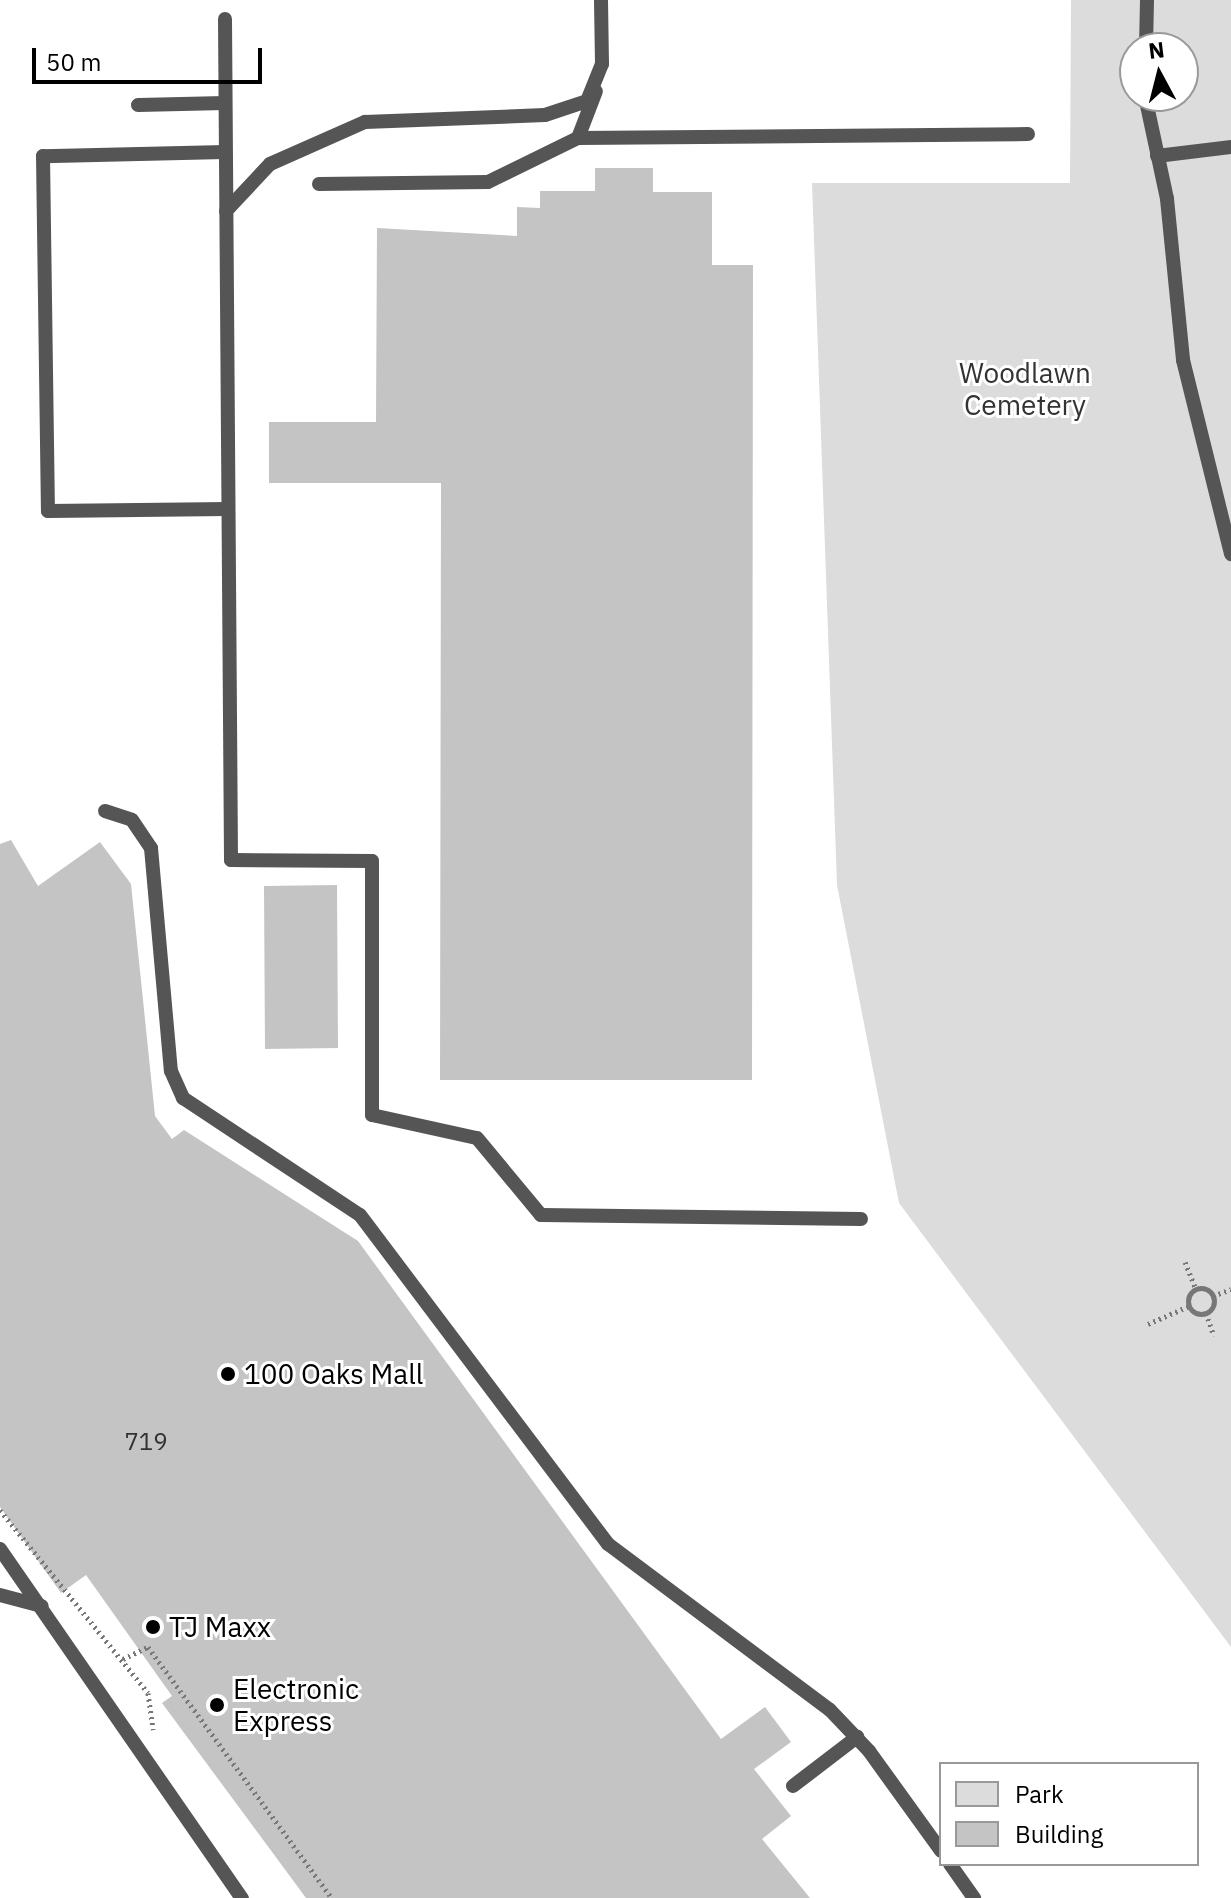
<!DOCTYPE html>
<html>
<head>
<meta charset="utf-8">
<style>
  body { margin:0 }
  #map { position:relative; width:1231px; height:1898px; overflow:hidden; background:#fff; font-family:"IBM Plex Sans",sans-serif }
  div>[style] { position:absolute }
  [style*='--x'] { left:calc(var(--x)*1px); top:calc(var(--y)*1px); width:calc(var(--w)*1px); rotate:calc(var(--a)*1deg) }
  .green>* { inset:0; background:#dcdcdc }
  .building>* { inset:0; background:#c4c4c4 }
  .path>* { height:5px; margin-top:-2.5px; transform-origin:0; background:repeating-linear-gradient(90deg,#777 0 2px,transparent 0 6px) }
  .path>.ring { margin:-2.5px; padding:0; box-sizing:content-box; background:none; border:5px solid #777; border-radius:50% }
  .lane>* { height:14px; margin:-7px; padding:0 7px; transform-origin:7px; border-radius:7px; background:#555 }
  .dots>* { width:22px; height:22px; translate:-50% -50%; box-sizing:border-box; border:4px solid #fff; border-radius:50% }
  span { translate:-50% -50%; white-space:nowrap; text-align:center; line-height:1.15; -webkit-text-stroke:6px #fff; paint-order:stroke }
  .number-label { font-size:24px; color:#313131 }
  .number-label span { -webkit-text-stroke-width:0 }
  .park-label { font-size:28px; color:#333 }
  .poi-label { font-size:28px; color:#000 }
  .left { translate:0 -50%; text-align:left }
  .legend { position:absolute; left:939px; top:1762px; width:260px; height:104px; box-sizing:border-box; background:#fff; border:2px solid #999; margin:0; padding:10px 14px; list-style:none; font-size:24px; color:#000 }
  .legend li { display:flex; align-items:center; gap:16px; height:40px }
  .legend b { width:40px; border:2px solid #999 }
  .north { position:absolute; left:1119px; top:32px; width:80px; height:80px; box-sizing:border-box; background:#fff; border:2px solid #999; border-radius:50%; rotate:353deg; font-size:22px; font-weight:700; line-height:32px; text-align:center; color:#000 }
  .north::after { content:''; display:block; margin:auto; width:28px; height:36px; background:#000; clip-path:polygon(50% 0,100% 100%,50% 72%,0 100%) }
  .scale { position:absolute; left:32px; top:48px; width:230px; height:36px; box-sizing:border-box; border:4px solid #000; border-top:0; padding-left:10px; font-size:24px; line-height:28px; white-space:nowrap; color:#000; -webkit-text-stroke:6px #fff; paint-order:stroke }
</style>
</head>
<body>
<div id="map">
  <div class="green">
    <i style="clip-path:polygon(evenodd,1071px 0,1231px 0,1231px 1647px,899px 1203px,837px 885px,812px 183px,1070px 183px,1071px 0,1135px 48px,1183px 48px,1183px 96px,1135px 96px,1135px 48px)"></i>
  </div>
  <div class="building">
    <i style="clip-path:polygon(595px 168px,653px 168px,653px 192px,712px 192px,712px 265px,753px 265px,752px 1080px,440px 1080px,441px 483px,269px 483px,269px 422px,376px 422px,377px 228px,517px 236px,517px 207px,540px 208px,540px 191px,595px 191px)"></i>
    <i style="clip-path:polygon(11px 840px,38px 886px,100px 842px,131px 884px,155px 1116px,172px 1139px,184px 1130px,358px 1241px,721px 1739px,765px 1707px,791px 1742px,754px 1769px,791px 1816px,762px 1839px,810px 1898px,306px 1898px,162px 1703px,172px 1696px,86px 1575px,61px 1593px,0 1507px,0 844px)"></i>
    <i style="clip-path:polygon(337px 885px,338px 1048px,265px 1049px,264px 886px)"></i>
  </div>
  <div class="path">
    <i style="--x:1185;--y:1262;--w:29;--a:68"></i>
    <i class="ring" style="left:1188px;top:1288px;width:21px;height:21px"></i>
    <i style="--x:1213;--y:1296;--w:19;--a:-21"></i>
    <i style="--x:1206;--y:1313;--w:24;--a:71"></i>
    <i style="--x:1148;--y:1324;--w:45;--a:-23.7"></i>
    <i style="--x:0;--y:1510;--w:235;--a:51"></i>
    <i style="--x:148;--y:1693;--w:37;--a:82"></i>
    <i style="--x:123;--y:1659;--w:28;--a:-26"></i>
    <i style="--x:148;--y:1647;--w:311;--a:53.8"></i>
  </div>
  <div class="lane">
    <i style="--x:225;--y:19;--w:841;--a:89.59"></i>
    <i style="--x:231;--y:860;--w:141;--a:0.4"></i>
    <i style="--x:372;--y:861;--w:254;--a:90"></i>
    <i style="--x:372;--y:1115;--w:107;--a:12.4"></i>
    <i style="--x:477;--y:1138;--w:100;--a:50.3"></i>
    <i style="--x:541;--y:1215;--w:320;--a:0.7"></i>
    <i style="--x:1146;--y:48;--w:48;--a:-88.8"></i>
    <i style="--x:1145;--y:96;--w:105;--a:77.9"></i>
    <i style="--x:1167;--y:199;--w:162;--a:84.3"></i>
    <i style="--x:1183;--y:360;--w:200;--a:76.1"></i>
    <i style="--x:138;--y:105;--w:87;--a:-1.3"></i>
    <i style="--x:578;--y:138;--w:450;--a:-0.5"></i>
    <i style="--x:225;--y:152;--w:182;--a:178.7"></i>
    <i style="--x:43;--y:156;--w:355;--a:89.2"></i>
    <i style="--x:48;--y:511;--w:180;--a:-0.6"></i>
    <i style="--x:1157;--y:156;--w:75;--a:-6.9"></i>
    <i style="--x:319;--y:184;--w:169;--a:-0.7"></i>
    <i style="--x:488;--y:182;--w:100;--a:-26.1"></i>
    <i style="--x:578;--y:138;--w:50;--a:-69"></i>
    <i style="--x:226;--y:211;--w:64;--a:-46.9"></i>
    <i style="--x:270;--y:164;--w:104;--a:-23.9"></i>
    <i style="--x:365;--y:122;--w:180;--a:-2.2"></i>
    <i style="--x:545;--y:115;--w:44;--a:-18.4"></i>
    <i style="--x:587;--y:101;--w:40;--a:-68"></i>
    <i style="--x:602;--y:64;--w:64;--a:-90.9"></i>
    <i style="--x:105;--y:811;--w:28;--a:18"></i>
    <i style="--x:132;--y:820;--w:34;--a:56"></i>
    <i style="--x:151;--y:848;--w:224;--a:84.9"></i>
    <i style="--x:171;--y:1071;--w:30;--a:66"></i>
    <i style="--x:183;--y:1098;--w:212;--a:33.5"></i>
    <i style="--x:360;--y:1215;--w:412;--a:53"></i>
    <i style="--x:608;--y:1544;--w:277;--a:36.8"></i>
    <i style="--x:830;--y:1710;--w:57;--a:46.4"></i>
    <i style="--x:869;--y:1751;--w:123;--a:54.2"></i>
    <i style="--x:0;--y:1549;--w:425;--a:55.3"></i>
    <i style="--x:0;--y:1595;--w:43;--a:14.7"></i>
    <i style="--x:793;--y:1786;--w:81;--a:-37.4"></i>
    <i style="--x:950;--y:1864;--w:42;--a:54.8"></i>
  </div>
  <div class="dots">
    <i style="left:228px;top:1374px;background:#000"></i>
    <i style="left:153px;top:1627px;background:#000"></i>
    <i style="left:217px;top:1705px;background:#000"></i>
  </div>
  <div class="number-label">
    <span style="left:146px;top:1442px">719</span>
  </div>
  <div class="park-label">
    <span style="left:1025px;top:389px">Woodlawn<br>Cemetery</span>
  </div>
  <div class="poi-label">
    <span class="left" style="left:244px;top:1374px">100 Oaks Mall</span>
    <span class="left" style="left:169px;top:1627px">TJ Maxx</span>
    <span class="left" style="left:233px;top:1705px">Electronic<br>Express</span>
  </div>
  <ul class="legend">
  <li><b style="height:22px;background:#dcdcdc"></b>Park</li>
  <li><b style="height:22px;background:#c4c4c4"></b>Building</li>
  </ul>
  <div class="north">N</div>
  <div class="scale">50 m</div>
</div>
</body>
</html>
